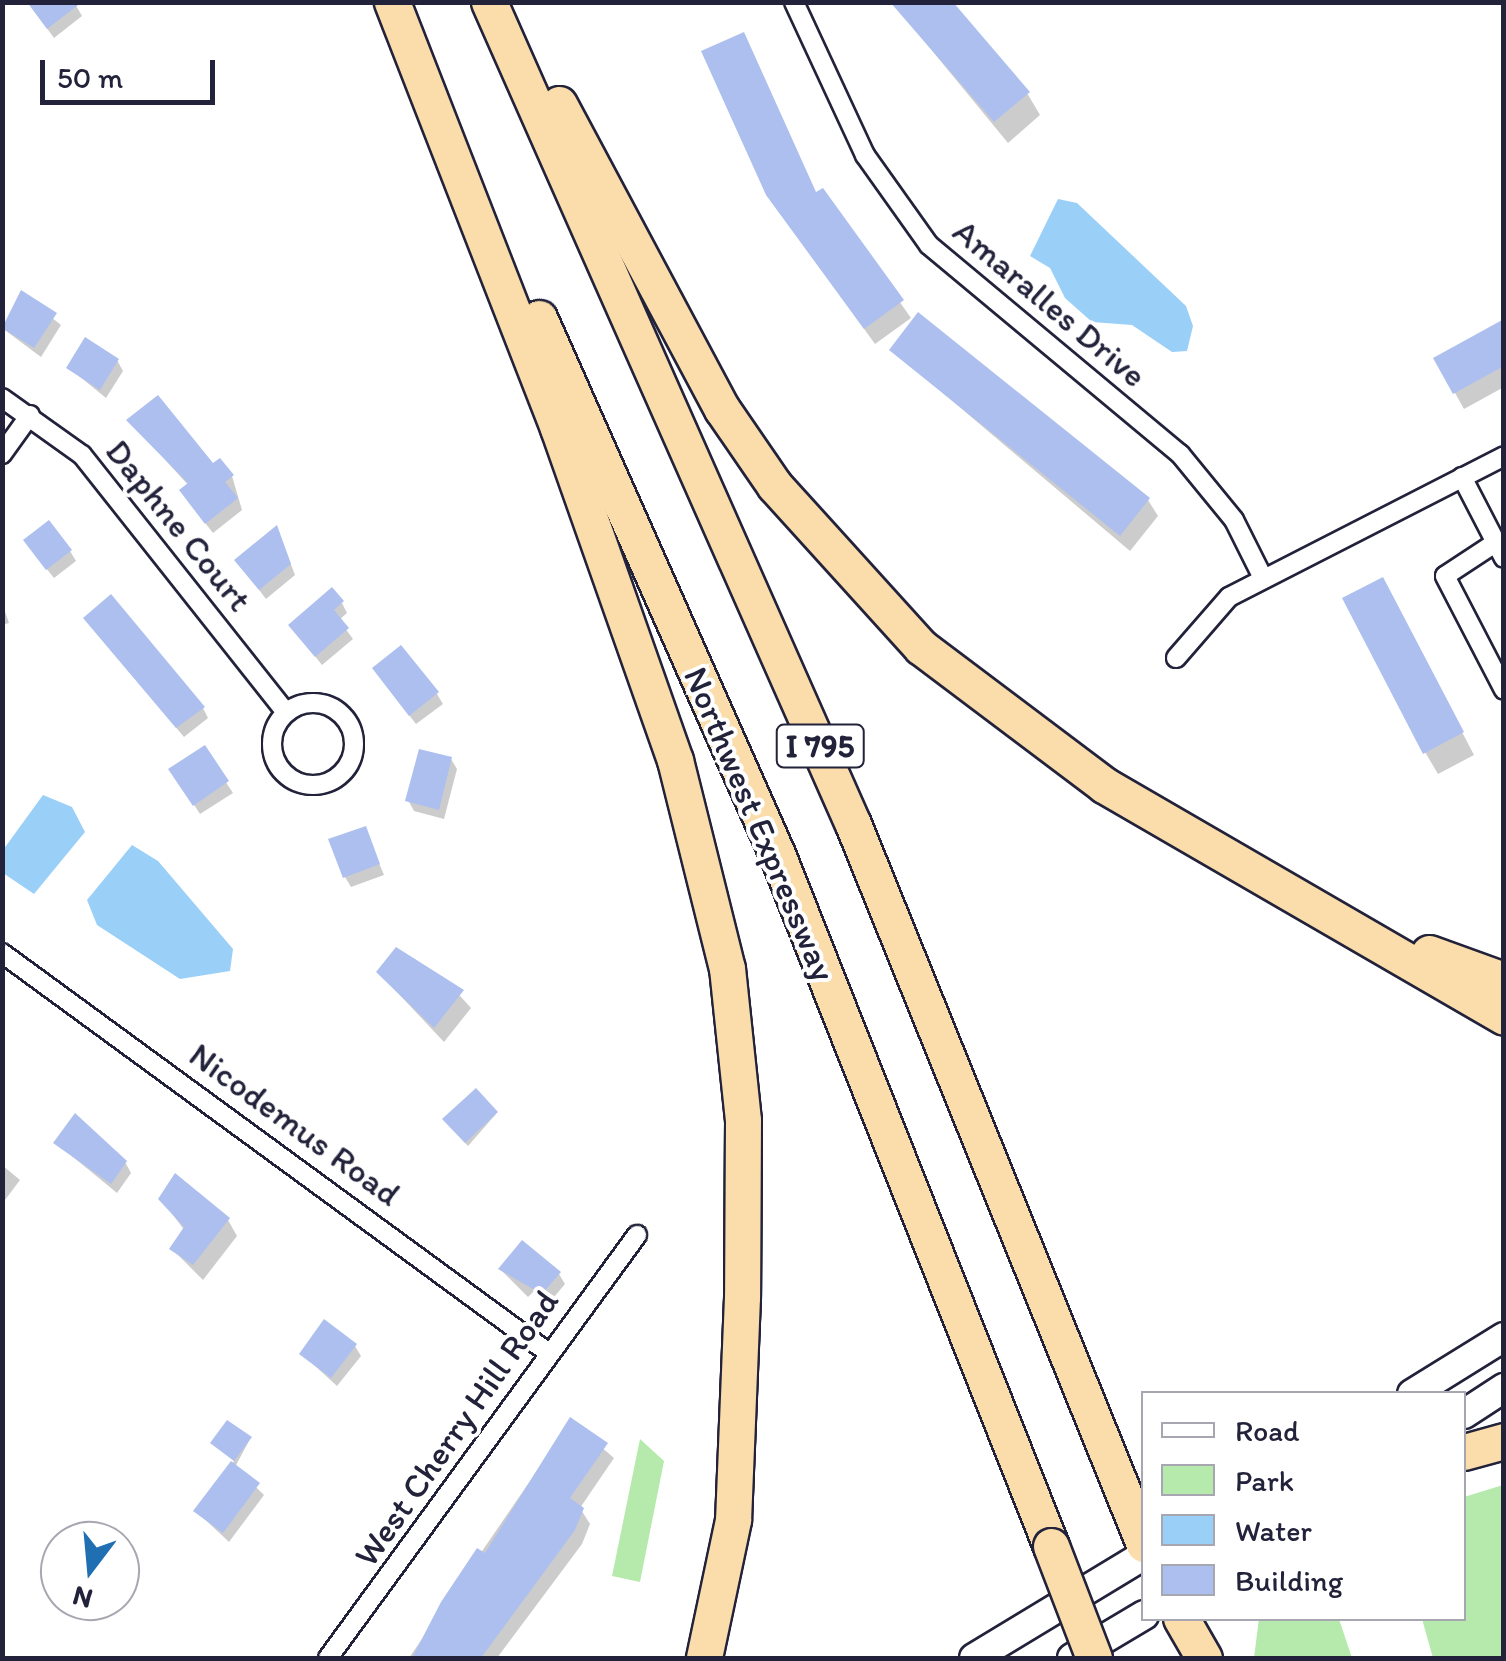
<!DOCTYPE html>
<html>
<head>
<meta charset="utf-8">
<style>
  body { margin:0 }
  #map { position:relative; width:1506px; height:1661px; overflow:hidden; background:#fff; font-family:Itim,sans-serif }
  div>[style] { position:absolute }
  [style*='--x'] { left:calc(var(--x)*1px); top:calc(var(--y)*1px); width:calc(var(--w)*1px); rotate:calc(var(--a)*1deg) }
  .green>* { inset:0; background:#b5eaac }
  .water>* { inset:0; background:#9acff8 }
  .shadow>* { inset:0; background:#0003 }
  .building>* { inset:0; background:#acbfee }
  .roads { filter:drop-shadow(2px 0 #22223b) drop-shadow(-2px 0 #22223b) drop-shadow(0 2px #22223b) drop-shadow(0 -2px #22223b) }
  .minor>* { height:18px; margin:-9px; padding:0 9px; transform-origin:9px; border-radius:9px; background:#fff }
  .minor>.ring { margin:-9px; padding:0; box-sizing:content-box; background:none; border:18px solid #fff; border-radius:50% }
  .secondary>* { height:28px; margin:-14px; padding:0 14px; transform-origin:14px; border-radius:14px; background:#fff }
  .motorway>* { height:35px; margin:-17.5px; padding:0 17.5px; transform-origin:17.5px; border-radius:17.5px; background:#faddab }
  .bridges { filter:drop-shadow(2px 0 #22223b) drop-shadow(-2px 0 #22223b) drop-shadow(0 2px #22223b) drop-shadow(0 -2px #22223b) }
  .motorway-bridge>* { height:35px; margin:-17.5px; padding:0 17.5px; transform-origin:17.5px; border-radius:17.5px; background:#faddab }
  span { translate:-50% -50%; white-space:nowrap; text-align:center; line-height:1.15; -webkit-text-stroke:8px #fff; paint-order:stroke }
  .shield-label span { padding:2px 8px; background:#fff; border:2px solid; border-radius:8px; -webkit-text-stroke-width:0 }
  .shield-label { font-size:32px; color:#22223b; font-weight:700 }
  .street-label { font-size:35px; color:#22223b }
  .frame { position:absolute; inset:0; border:5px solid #22223b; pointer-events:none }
  .legend { position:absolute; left:1141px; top:1391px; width:325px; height:230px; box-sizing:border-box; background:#fff; border:2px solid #a7a7b1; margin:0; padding:12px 18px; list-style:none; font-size:30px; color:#22223b }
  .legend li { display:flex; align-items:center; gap:20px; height:50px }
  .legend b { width:50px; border:2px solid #a7a7b1 }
  .north { position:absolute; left:40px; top:1521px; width:100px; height:100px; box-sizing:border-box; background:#fff; border:2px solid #a7a7b1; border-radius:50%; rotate:196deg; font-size:28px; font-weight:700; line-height:40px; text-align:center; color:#22223b }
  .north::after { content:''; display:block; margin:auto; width:35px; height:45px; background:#1f6fb2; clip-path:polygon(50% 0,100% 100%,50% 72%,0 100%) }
  .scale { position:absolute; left:40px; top:60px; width:175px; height:45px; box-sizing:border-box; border:5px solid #22223b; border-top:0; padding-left:12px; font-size:30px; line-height:35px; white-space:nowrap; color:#22223b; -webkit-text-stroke:8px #fff; paint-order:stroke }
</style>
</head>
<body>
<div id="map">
  <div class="green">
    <i style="clip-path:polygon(640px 1439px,664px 1461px,640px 1582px,612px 1576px)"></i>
    <i style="clip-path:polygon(1503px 1485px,1503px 1658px,1433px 1658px,1422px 1619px,1464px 1618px,1464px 1497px)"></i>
    <i style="clip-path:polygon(1259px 1618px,1339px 1619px,1352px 1658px,1254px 1658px)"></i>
  </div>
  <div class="water">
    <i style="clip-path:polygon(1058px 199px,1077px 203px,1186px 306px,1193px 326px,1187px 351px,1172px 352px,1132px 325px,1092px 322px,1065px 298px,1050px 268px,1030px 256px)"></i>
    <i style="clip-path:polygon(43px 795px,72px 807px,85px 832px,34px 894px,3px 873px,3px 850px)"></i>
    <i style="clip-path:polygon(132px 845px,158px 861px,233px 949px,230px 971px,180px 979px,97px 925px,87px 900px)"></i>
  </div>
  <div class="shadow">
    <i style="clip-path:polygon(74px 2px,82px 16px,54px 38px,32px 8px)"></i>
    <i style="clip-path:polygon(892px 2px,1027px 93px,1040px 115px,1008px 143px)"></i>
    <i style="clip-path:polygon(822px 191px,911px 318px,875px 344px,779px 211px)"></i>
    <i style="clip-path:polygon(22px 294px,61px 325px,41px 357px,2px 328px)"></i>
    <i style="clip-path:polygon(1504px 334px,1504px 387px,1464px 409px,1436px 359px)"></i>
    <i style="clip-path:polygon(892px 350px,1148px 500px,1158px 516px,1130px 551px)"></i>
    <i style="clip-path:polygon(117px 360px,123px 371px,106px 398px,69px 368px)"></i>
    <i style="clip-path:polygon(129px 420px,232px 476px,242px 510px,213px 533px,188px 501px,189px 486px)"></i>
    <i style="clip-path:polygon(277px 528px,295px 575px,266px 599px,237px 561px)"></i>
    <i style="clip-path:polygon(32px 551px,70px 551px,76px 561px,54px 578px)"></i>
    <i style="clip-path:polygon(1394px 602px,1474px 755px,1438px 774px,1425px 752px)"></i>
    <i style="clip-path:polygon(2px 603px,9px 623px,2px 625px)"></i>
    <i style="clip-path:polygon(342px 603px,347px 613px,339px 620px,353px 639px,322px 665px,291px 626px)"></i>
    <i style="clip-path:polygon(92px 628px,203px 708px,208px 718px,184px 737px)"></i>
    <i style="clip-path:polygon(381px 679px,437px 694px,443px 704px,416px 724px)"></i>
    <i style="clip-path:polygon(204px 749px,233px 793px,200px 814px,178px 780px)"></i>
    <i style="clip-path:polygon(451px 759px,457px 769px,444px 819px,414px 811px,408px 800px)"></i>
    <i style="clip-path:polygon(365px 829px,384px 875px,351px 887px,345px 877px)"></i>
    <i style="clip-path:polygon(379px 973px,437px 983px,442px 976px,471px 1008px,444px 1042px)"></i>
    <i style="clip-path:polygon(496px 1114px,468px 1146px,448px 1124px)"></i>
    <i style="clip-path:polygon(56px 1143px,125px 1162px,131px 1173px,117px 1193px)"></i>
    <i style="clip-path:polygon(2px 1165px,20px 1180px,2px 1204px)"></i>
    <i style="clip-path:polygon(161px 1199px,228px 1220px,237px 1236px,203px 1280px,172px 1249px,185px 1231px)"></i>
    <i style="clip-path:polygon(501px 1270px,559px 1274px,565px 1284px,549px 1303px,534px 1291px,528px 1297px)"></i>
    <i style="clip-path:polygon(355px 1346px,361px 1356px,337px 1386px,302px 1354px)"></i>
    <i style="clip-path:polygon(571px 1421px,614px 1458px,580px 1508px,590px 1524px,582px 1544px,497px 1658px,409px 1658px)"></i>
    <i style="clip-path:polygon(250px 1439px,235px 1467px,264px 1495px,229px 1542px,196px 1511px,234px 1461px,213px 1443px)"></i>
  </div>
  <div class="building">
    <i style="clip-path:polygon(27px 2px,82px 2px,47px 29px)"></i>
    <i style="clip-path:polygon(890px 2px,953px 2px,1030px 92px,994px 122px)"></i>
    <i style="clip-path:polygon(744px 32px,816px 192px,823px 188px,904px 300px,864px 329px,766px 195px,701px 51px)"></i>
    <i style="clip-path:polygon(21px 290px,57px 313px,34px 348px,2px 328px)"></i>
    <i style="clip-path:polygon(918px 312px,1150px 498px,1120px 536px,889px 350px)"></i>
    <i style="clip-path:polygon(1504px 319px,1504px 366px,1453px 394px,1433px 358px)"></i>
    <i style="clip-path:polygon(85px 337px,119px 359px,100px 390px,66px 368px)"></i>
    <i style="clip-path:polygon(158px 395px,213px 463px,220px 458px,234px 475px,225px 482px,238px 498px,205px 524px,179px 490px,188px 483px,126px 420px)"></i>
    <i style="clip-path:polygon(49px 520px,72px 550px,46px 570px,23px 540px)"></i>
    <i style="clip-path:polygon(277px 525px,291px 564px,259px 590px,234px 560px)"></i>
    <i style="clip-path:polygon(1383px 577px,1464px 732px,1423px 754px,1342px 598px)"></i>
    <i style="clip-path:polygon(332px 587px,344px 601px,334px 610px,349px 628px,315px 657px,288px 625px)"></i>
    <i style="clip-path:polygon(111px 594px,205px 707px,176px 728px,83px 618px)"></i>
    <i style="clip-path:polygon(401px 645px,439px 692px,409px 716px,372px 668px)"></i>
    <i style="clip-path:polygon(205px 745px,229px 781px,193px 806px,168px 769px)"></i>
    <i style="clip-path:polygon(419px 749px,452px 757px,439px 810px,405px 801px)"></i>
    <i style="clip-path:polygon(366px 826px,380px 864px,343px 878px,328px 839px)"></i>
    <i style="clip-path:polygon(396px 947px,464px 990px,434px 1028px,376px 972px)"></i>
    <i style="clip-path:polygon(476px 1088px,498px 1112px,465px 1143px,442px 1119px)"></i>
    <i style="clip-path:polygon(75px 1113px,127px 1161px,111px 1184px,53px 1143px)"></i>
    <i style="clip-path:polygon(175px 1173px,230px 1218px,193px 1265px,169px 1249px,184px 1227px,158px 1199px)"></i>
    <i style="clip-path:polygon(522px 1240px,561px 1272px,542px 1294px,498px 1269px)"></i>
    <i style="clip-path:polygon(324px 1319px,357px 1344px,331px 1378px,299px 1354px)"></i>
    <i style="clip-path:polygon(570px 1417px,608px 1443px,570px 1498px,584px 1508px,575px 1530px,481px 1658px,412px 1658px,441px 1602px,477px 1548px,485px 1553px)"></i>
    <i style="clip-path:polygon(227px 1420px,252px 1437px,234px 1461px,210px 1443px)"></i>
    <i style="clip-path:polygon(231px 1461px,260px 1483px,223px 1533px,193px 1511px)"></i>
  </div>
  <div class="roads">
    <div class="minor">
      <i style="--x:794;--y:2;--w:169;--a:65.1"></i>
      <i style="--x:865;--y:155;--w:110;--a:54.6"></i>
      <i style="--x:929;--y:245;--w:327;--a:39.8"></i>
      <i style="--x:1180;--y:454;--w:85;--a:50.7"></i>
      <i style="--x:1234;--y:520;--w:65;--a:63.4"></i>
      <i style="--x:2;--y:398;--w:98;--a:35.5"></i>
      <i style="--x:82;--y:455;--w:328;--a:51.6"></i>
      <i style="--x:2;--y:454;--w:48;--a:-54.3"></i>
      <i style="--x:1462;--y:477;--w:91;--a:62.6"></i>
      <i style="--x:1492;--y:545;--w:56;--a:146.6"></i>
      <i style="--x:1445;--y:576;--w:128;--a:62.6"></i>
      <i style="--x:1176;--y:658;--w:81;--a:-49"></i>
      <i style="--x:1229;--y:597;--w:309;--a:-27.1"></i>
      <i class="ring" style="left:272px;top:703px;width:64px;height:64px"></i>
      <i style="--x:2;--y:953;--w:674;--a:36.19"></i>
      <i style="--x:328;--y:1658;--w:524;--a:-53.85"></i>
    </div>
    <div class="secondary">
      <i style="--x:1412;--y:1394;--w:108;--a:-31.8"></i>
      <i style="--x:1464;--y:1414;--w:48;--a:-33"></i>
      <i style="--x:974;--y:1658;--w:199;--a:-31.2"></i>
      <i style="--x:1072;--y:1658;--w:84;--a:-30.8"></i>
    </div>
    <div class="motorway">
      <i style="--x:392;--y:2;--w:457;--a:68.7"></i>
      <i style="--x:558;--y:428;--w:352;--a:70.6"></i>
      <i style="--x:675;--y:760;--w:214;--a:76"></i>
      <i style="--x:727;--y:968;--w:153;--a:84"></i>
      <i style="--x:743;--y:1120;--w:177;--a:90.3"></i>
      <i style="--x:742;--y:1297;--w:223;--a:92.3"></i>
      <i style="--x:733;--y:1520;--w:141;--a:101.9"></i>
      <i style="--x:489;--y:2;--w:899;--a:66.12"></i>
      <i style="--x:853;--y:824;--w:777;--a:67.99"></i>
      <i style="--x:559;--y:104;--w:346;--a:61.9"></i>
      <i style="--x:722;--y:409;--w:93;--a:55.5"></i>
      <i style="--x:775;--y:486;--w:217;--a:47.8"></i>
      <i style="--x:921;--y:647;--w:229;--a:37"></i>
      <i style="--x:1104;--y:785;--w:462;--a:30.1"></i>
      <i style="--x:539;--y:318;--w:586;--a:66.06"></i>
      <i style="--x:777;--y:854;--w:744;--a:68.4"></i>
      <i style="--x:1429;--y:953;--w:80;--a:19.8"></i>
      <i style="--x:1464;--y:1452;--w:41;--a:-15.4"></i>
      <i style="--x:1181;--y:1618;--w:46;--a:60.1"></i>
    </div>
  </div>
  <div class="bridges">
    <div class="motorway-bridge">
      <i style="--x:1051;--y:1546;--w:120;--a:69"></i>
    </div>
  </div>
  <div class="shield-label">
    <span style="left:820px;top:746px">I 795</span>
  </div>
  <div class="street-label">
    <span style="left:1050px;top:303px;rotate:40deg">Amaralles Drive</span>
    <span style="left:179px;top:525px;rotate:51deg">Daphne Court</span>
    <span style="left:760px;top:824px;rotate:67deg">Northwest Expressway</span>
    <span style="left:295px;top:1124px;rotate:36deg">Nicodemus Road</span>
    <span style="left:456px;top:1428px;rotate:-55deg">West Cherry Hill Road</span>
  </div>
  <div class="frame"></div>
  <ul class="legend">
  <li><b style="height:12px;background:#fff"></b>Road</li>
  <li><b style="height:28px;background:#b5eaac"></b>Park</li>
  <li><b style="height:28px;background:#9acff8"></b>Water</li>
  <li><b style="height:28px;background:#acbfee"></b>Building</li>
  </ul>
  <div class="north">N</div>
  <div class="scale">50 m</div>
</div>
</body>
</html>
